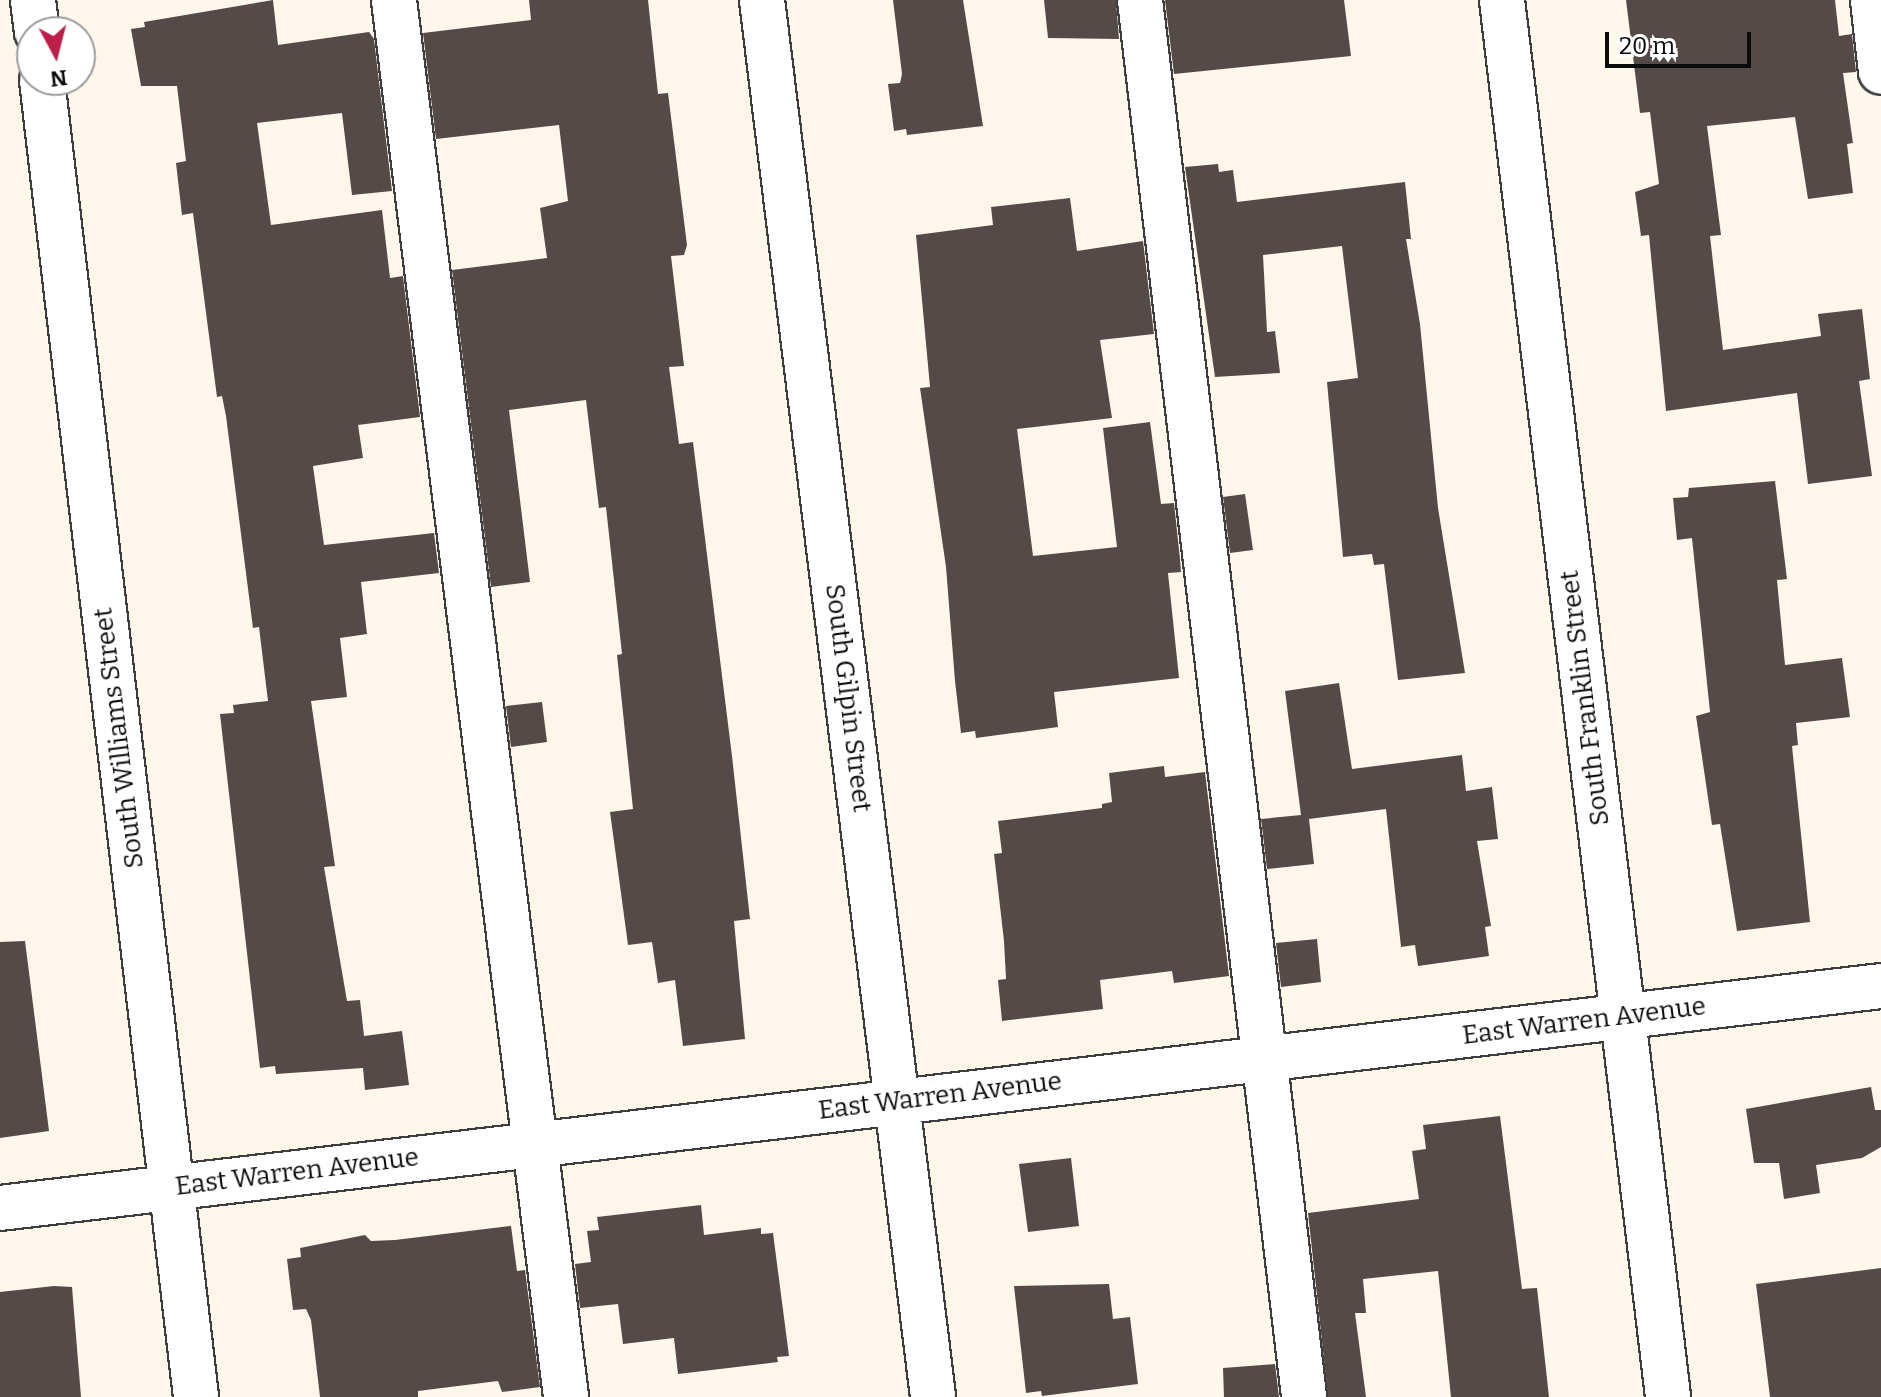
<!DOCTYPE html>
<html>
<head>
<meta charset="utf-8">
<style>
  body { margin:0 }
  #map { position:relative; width:1881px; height:1397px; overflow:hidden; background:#fff7ea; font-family:Bitter,serif }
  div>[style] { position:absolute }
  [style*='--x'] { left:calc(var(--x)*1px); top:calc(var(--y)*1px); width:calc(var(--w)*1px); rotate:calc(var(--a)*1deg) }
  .building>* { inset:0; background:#544a48 }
  .roads { filter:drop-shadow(2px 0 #3e3e3e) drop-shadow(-2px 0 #3e3e3e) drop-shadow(0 2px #3e3e3e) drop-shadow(0 -2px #3e3e3e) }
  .minor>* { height:44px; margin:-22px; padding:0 22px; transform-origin:22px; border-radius:22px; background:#fff }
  span { translate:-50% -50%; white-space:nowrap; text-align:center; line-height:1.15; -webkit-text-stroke:8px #fff; paint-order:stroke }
  .street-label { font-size:26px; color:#0b0b0b }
  .north { position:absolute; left:16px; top:16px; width:80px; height:80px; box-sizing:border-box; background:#fff; border:2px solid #9d9d9d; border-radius:50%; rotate:173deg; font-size:22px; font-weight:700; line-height:32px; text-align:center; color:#0b0b0b }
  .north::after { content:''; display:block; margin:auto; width:28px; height:36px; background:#be2047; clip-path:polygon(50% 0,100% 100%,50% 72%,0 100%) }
  .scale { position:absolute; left:1605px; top:32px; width:146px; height:36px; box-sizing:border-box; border:4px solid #0b0b0b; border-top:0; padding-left:10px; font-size:24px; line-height:28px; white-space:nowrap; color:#0b0b0b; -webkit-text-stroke:6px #fff; paint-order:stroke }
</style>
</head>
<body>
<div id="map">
  <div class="building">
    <i style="clip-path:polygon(273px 0,278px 45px,369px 32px,374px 39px,392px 191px,352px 195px,342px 113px,257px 123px,271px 225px,382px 210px,390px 278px,403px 276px,420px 417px,358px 425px,363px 458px,313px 466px,324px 545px,434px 533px,439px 573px,361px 582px,367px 634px,340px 638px,347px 697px,311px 701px,335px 866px,324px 867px,347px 1001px,360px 1000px,364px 1036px,402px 1031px,409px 1085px,365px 1090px,363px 1068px,276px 1074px,275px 1066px,260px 1068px,220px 714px,234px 713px,233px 705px,268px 701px,259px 627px,253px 628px,226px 416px,222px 396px,217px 397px,193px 213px,182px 215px,176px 163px,186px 161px,177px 86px,141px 86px,131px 29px,145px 27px,144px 22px)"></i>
    <i style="clip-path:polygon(529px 0,648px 0,658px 94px,668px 93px,687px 245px,684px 255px,671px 256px,684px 366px,669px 367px,679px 444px,693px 442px,732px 756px,750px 919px,734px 921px,745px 1039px,683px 1046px,675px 980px,658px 983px,652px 942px,628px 945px,610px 812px,633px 809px,617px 655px,622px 654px,606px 507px,599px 508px,586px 400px,509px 410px,530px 582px,491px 587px,452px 270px,547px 258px,540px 208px,568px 201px,559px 125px,436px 139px,423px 33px,531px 20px)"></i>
    <i style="clip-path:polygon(893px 0,963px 0,983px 126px,907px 135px,906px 129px,894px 131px,888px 84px,900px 83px,902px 74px)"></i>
    <i style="clip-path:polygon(1044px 0,1116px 0,1119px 39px,1048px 38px)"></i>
    <i style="clip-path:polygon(1165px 0,1344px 0,1351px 56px,1174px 74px)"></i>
    <i style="clip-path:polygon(1626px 0,1835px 0,1839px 36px,1852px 34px,1856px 72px,1843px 73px,1853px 143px,1847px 144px,1853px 193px,1808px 199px,1795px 117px,1707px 126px,1721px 235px,1710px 236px,1723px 350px,1821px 336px,1818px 314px,1862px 309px,1870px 379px,1859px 381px,1872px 476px,1808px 484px,1797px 393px,1666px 411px,1649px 235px,1641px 236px,1635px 192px,1659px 184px,1650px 112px,1640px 113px)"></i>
    <i style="clip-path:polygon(1218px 164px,1219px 172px,1233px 170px,1237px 202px,1405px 182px,1411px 239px,1406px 239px,1420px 324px,1438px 508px,1465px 673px,1398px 680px,1384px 564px,1374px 565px,1372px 554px,1343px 557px,1327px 382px,1358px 378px,1342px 246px,1263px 255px,1267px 332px,1275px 331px,1280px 373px,1215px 377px,1185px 167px)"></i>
    <i style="clip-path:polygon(1070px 198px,1077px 251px,1143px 241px,1154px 334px,1100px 340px,1112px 418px,1017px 429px,1033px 556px,1117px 547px,1103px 428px,1150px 422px,1161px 504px,1174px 503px,1180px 559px,1181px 572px,1168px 573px,1179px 678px,1054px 692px,1058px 727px,976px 738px,975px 731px,961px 733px,955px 681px,946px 567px,920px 388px,930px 387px,916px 235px,993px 225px,991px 207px)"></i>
    <i style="clip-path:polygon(1775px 481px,1787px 579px,1777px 580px,1785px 665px,1842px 658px,1850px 717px,1796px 723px,1798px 745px,1792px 746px,1810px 922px,1737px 931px,1720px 824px,1712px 825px,1696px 716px,1710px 712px,1692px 538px,1677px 540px,1673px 498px,1688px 497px,1689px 488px)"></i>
    <i style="clip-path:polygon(1245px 494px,1253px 550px,1230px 553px,1223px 497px)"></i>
    <i style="clip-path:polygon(1339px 683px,1352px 769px,1462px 755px,1466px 791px,1492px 787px,1498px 839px,1477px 841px,1491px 926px,1485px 927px,1489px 956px,1418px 966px,1415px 945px,1401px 947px,1386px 809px,1309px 819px,1314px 864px,1267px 869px,1261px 819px,1301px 815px,1285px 691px)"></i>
    <i style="clip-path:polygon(542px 702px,547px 742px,511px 747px,506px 706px)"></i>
    <i style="clip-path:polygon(1164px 766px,1165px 777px,1205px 772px,1229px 976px,1174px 983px,1172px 971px,1100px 980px,1103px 1009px,1002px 1021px,998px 980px,1006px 979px,1004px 941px,994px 854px,1002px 853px,998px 821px,1102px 808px,1102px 804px,1112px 802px,1109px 773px)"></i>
    <i style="clip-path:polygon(1317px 939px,1321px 982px,1281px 987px,1276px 943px)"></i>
    <i style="clip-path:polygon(25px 941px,49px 1131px,0 1138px,0 942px)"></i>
    <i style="clip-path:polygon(1871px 1087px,1875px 1110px,1881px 1110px,1881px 1147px,1862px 1158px,1816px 1165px,1820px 1193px,1784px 1199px,1779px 1163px,1754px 1163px,1746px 1109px)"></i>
    <i style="clip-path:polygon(1500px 1116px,1522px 1289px,1537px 1288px,1549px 1397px,1451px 1397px,1438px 1271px,1363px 1279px,1366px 1313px,1355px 1313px,1366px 1397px,1328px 1397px,1308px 1213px,1419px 1199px,1412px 1151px,1426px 1149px,1423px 1125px)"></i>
    <i style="clip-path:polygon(1071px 1158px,1079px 1226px,1028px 1232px,1019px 1164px)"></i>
    <i style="clip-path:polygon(701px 1205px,704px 1235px,761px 1228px,761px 1234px,773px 1233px,789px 1356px,777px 1357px,778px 1362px,678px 1374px,674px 1338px,623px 1344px,618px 1304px,580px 1308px,575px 1264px,591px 1262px,587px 1231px,599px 1230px,597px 1217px)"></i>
    <i style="clip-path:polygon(511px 1226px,517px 1271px,525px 1270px,540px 1387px,502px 1392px,498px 1381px,418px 1391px,418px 1397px,320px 1397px,311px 1320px,306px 1309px,293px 1310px,287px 1259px,301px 1257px,300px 1248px,365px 1235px,371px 1241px,395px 1240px)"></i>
    <i style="clip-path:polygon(1881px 1268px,1881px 1397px,1770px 1397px,1756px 1284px)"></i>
    <i style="clip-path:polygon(1109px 1284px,1113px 1319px,1130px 1317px,1138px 1384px,1042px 1396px,1041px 1391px,1026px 1393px,1014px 1286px)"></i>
    <i style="clip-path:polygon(54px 1286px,72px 1287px,81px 1397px,0 1397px,0 1292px)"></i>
    <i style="clip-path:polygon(1275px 1364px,1279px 1397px,1224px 1397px,1223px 1368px)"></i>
  </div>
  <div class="roads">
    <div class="minor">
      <i style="--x:33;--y:0;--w:32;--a:83"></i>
      <i style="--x:394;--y:0;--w:1408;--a:82.98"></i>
      <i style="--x:762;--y:0;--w:1407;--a:83.02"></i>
      <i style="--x:1140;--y:0;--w:1407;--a:83.3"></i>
      <i style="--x:1502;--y:0;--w:1407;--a:83.22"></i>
      <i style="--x:1873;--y:0;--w:72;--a:83.7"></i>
      <i style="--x:42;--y:80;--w:1326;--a:83.33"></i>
      <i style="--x:0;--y:1208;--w:1894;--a:-6.73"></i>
    </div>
  </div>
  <div class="street-label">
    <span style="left:848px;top:698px;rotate:83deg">South Gilpin Street</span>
    <span style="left:1585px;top:698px;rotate:-97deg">South Franklin Street</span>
    <span style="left:119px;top:738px;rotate:-97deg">South Williams Street</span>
    <span style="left:1584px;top:1021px;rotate:-7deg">East Warren Avenue</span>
    <span style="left:940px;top:1096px;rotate:-7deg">East Warren Avenue</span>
    <span style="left:297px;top:1172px;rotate:-7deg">East Warren Avenue</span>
  </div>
  <div class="north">N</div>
  <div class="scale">20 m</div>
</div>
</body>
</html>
